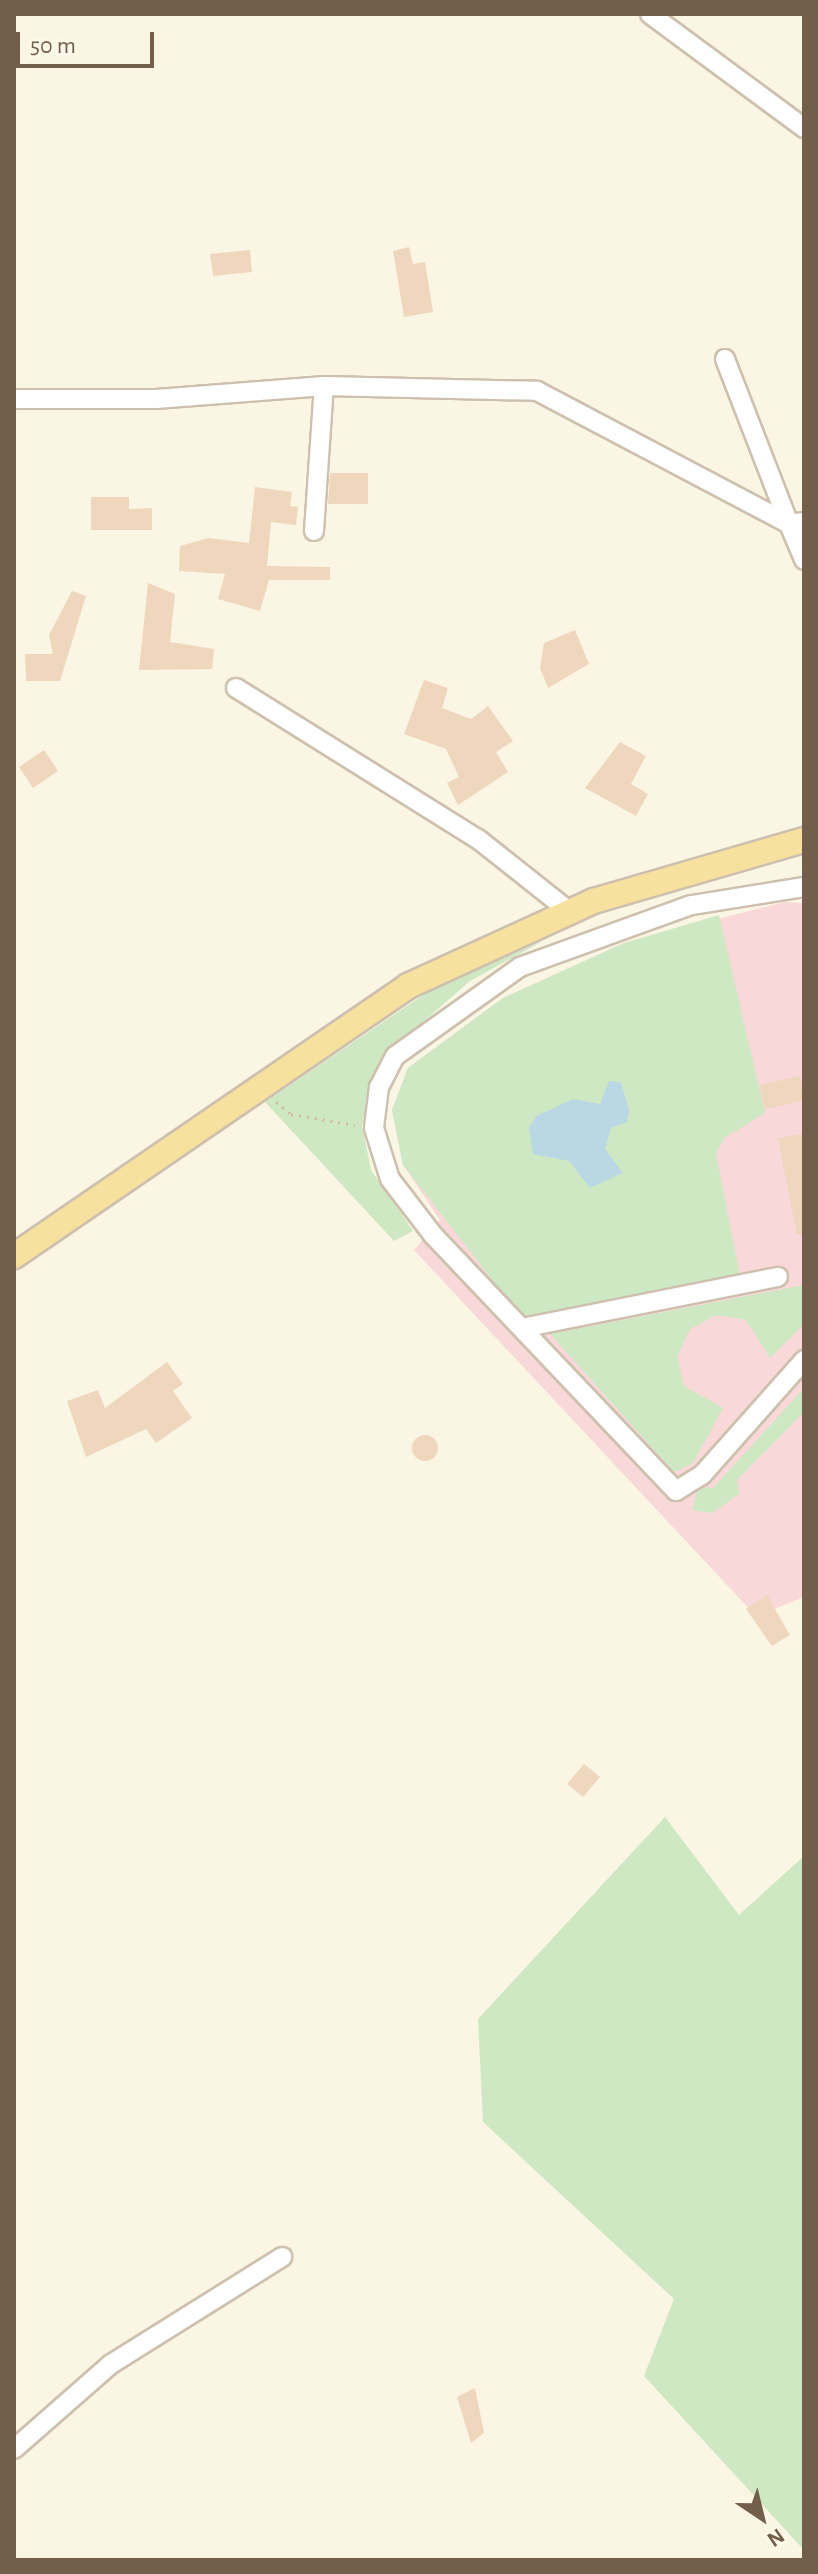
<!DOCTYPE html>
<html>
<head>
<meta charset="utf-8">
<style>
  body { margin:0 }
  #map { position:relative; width:818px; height:2574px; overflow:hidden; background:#fbf5e4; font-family:"Alegreya Sans",sans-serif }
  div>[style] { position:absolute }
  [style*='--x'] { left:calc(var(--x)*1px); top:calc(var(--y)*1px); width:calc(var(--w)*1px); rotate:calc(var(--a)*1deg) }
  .medical>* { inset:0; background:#f8d8d8 }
  .green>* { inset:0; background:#cee8c3 }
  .water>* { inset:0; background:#bad8e4 }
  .building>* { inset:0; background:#efd7bd }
  .round { border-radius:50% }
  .path>* { height:3px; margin-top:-1.5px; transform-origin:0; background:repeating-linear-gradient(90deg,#d4bba0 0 2px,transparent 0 8px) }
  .roads { filter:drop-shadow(2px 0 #cec0ae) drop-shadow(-2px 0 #cec0ae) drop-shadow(0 2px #cec0ae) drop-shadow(0 -2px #cec0ae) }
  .minor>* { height:18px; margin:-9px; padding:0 9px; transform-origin:9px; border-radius:9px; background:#fff }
  .major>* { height:24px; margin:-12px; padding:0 12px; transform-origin:12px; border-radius:12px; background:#f7e19f }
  span { translate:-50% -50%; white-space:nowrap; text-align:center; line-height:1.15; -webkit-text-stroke:6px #fef9ea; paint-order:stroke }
  .frame { position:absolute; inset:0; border:16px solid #725e4b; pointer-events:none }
  .north { position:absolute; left:722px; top:2478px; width:80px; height:80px; -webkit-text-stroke:6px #fef9ea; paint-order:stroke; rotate:145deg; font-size:22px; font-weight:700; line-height:32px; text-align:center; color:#725e4b }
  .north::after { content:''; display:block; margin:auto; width:28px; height:36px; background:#725e4b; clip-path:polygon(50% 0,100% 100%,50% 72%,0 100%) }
  .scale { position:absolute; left:16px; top:32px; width:138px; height:36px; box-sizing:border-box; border:4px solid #725e4b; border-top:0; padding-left:10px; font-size:24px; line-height:28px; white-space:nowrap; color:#725e4b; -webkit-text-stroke:6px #fef9ea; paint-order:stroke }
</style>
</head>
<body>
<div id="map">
  <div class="medical">
    <i style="clip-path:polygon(785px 902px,804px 903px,804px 1597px,756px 1616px,414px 1250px,440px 1220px,403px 1165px,392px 1110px,408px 1068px,503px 998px,624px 943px)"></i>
  </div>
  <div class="green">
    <i style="clip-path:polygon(719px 915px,765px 1113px,724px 1138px,716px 1154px,740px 1276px,522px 1318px,403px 1165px,392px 1110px,408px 1068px,503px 998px,624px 943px)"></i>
    <i style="clip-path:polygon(543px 941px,470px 981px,380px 1060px,362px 1125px,371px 1170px,413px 1231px,394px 1241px,265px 1102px,432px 989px)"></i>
    <i style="clip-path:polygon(804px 1285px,804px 1324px,770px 1358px,746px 1320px,716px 1315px,690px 1329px,677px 1357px,684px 1386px,723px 1408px,693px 1463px,674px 1472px,550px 1334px)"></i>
    <i style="clip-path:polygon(804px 1388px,804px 1412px,737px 1480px,739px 1494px,712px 1513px,692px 1510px,698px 1487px,713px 1488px)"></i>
    <i style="clip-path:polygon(665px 1817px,739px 1915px,804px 1856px,804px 2550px,644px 2376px,674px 2299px,483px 2122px,478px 2019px)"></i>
  </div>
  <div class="water">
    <i style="clip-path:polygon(609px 1081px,621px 1082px,629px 1110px,627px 1122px,611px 1128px,605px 1149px,623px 1173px,590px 1188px,569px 1161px,533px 1154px,529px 1128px,536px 1116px,573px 1099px,600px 1104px)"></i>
  </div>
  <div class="building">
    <i style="clip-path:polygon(409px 247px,413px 264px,425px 262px,433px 312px,404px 317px,393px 251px)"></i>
    <i style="clip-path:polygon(250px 250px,252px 272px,213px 276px,210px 254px)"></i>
    <i style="clip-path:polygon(330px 473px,368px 473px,368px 504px,328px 504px)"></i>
    <i style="clip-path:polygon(255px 487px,292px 492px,290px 506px,298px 507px,296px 525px,271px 522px,267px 566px,330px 567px,330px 580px,269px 580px,260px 611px,218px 599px,225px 574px,179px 571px,180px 546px,208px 538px,249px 543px)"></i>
    <i style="clip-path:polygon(91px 497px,129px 497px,129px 509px,152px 508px,152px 530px,91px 530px)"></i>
    <i style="clip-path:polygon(148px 583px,175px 594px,170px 642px,214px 649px,212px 669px,139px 670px)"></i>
    <i style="clip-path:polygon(72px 591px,86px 596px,60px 681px,26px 681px,25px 654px,53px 654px,49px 635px)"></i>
    <i style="clip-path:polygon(575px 630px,589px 664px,548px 688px,540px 668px,544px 643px)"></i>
    <i style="clip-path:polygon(424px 680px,448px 688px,442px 708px,471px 719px,488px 706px,513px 741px,496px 752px,508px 772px,458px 805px,447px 783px,459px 777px,446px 749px,404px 734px)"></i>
    <i style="clip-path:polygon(620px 742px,646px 756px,631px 784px,648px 794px,636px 816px,585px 788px)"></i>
    <i style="clip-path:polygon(44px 750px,58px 771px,33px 788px,19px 767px)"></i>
    <i style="clip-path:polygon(800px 1076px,804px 1100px,765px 1109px,760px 1085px)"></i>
    <i style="clip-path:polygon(804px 1134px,804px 1234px,797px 1234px,778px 1138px)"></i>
    <i style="clip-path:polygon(167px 1362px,183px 1384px,173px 1391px,192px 1418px,156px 1443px,146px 1429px,86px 1457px,67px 1401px,98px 1390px,105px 1408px)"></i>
    <i class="round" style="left:412px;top:1435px;width:26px;height:26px"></i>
    <i style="clip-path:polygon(767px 1595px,790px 1635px,772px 1646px,746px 1609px)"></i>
    <i style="clip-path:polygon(584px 1764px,600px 1777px,583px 1797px,567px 1784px)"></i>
    <i style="clip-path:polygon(475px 2388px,484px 2433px,471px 2443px,457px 2397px)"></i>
  </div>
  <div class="path">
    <i style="--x:276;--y:1102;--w:19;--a:39"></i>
    <i style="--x:291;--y:1114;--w:65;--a:9.8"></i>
  </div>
  <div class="roads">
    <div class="minor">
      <i style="--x:650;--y:14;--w:192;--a:36.5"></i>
      <i style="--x:725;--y:359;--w:177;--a:68.8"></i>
      <i style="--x:789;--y:524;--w:15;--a:-8"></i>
      <i style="--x:14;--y:399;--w:142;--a:0"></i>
      <i style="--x:156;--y:399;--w:169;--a:-4.4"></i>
      <i style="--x:324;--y:386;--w:213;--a:1.3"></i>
      <i style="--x:537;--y:391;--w:285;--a:27.8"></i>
      <i style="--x:789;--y:524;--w:39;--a:67"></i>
      <i style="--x:314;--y:531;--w:145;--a:-86.1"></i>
      <i style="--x:236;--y:688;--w:285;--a:32"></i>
      <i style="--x:478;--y:839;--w:117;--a:38.4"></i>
      <i style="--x:804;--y:887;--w:114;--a:170.9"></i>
      <i style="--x:691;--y:905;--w:182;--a:160.1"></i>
      <i style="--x:520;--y:967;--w:153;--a:144.5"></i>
      <i style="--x:395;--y:1056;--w:35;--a:117"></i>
      <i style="--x:379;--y:1087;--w:41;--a:97"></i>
      <i style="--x:374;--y:1128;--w:53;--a:72.6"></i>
      <i style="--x:390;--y:1179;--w:71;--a:52.5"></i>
      <i style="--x:433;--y:1235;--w:353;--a:46.5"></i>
      <i style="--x:676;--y:1491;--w:31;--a:-32"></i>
      <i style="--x:702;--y:1475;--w:154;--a:-48.4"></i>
      <i style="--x:522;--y:1328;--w:261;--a:-11.3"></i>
      <i style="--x:14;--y:2449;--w:129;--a:-41.2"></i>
      <i style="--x:111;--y:2364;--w:202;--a:-32"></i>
    </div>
    <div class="major">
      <i style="--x:14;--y:1256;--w:478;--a:-34.4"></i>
      <i style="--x:408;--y:986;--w:205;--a:-24.6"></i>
      <i style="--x:594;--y:901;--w:219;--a:-16.2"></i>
    </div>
  </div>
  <div class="frame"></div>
  <div class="north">N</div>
  <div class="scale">50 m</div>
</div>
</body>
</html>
